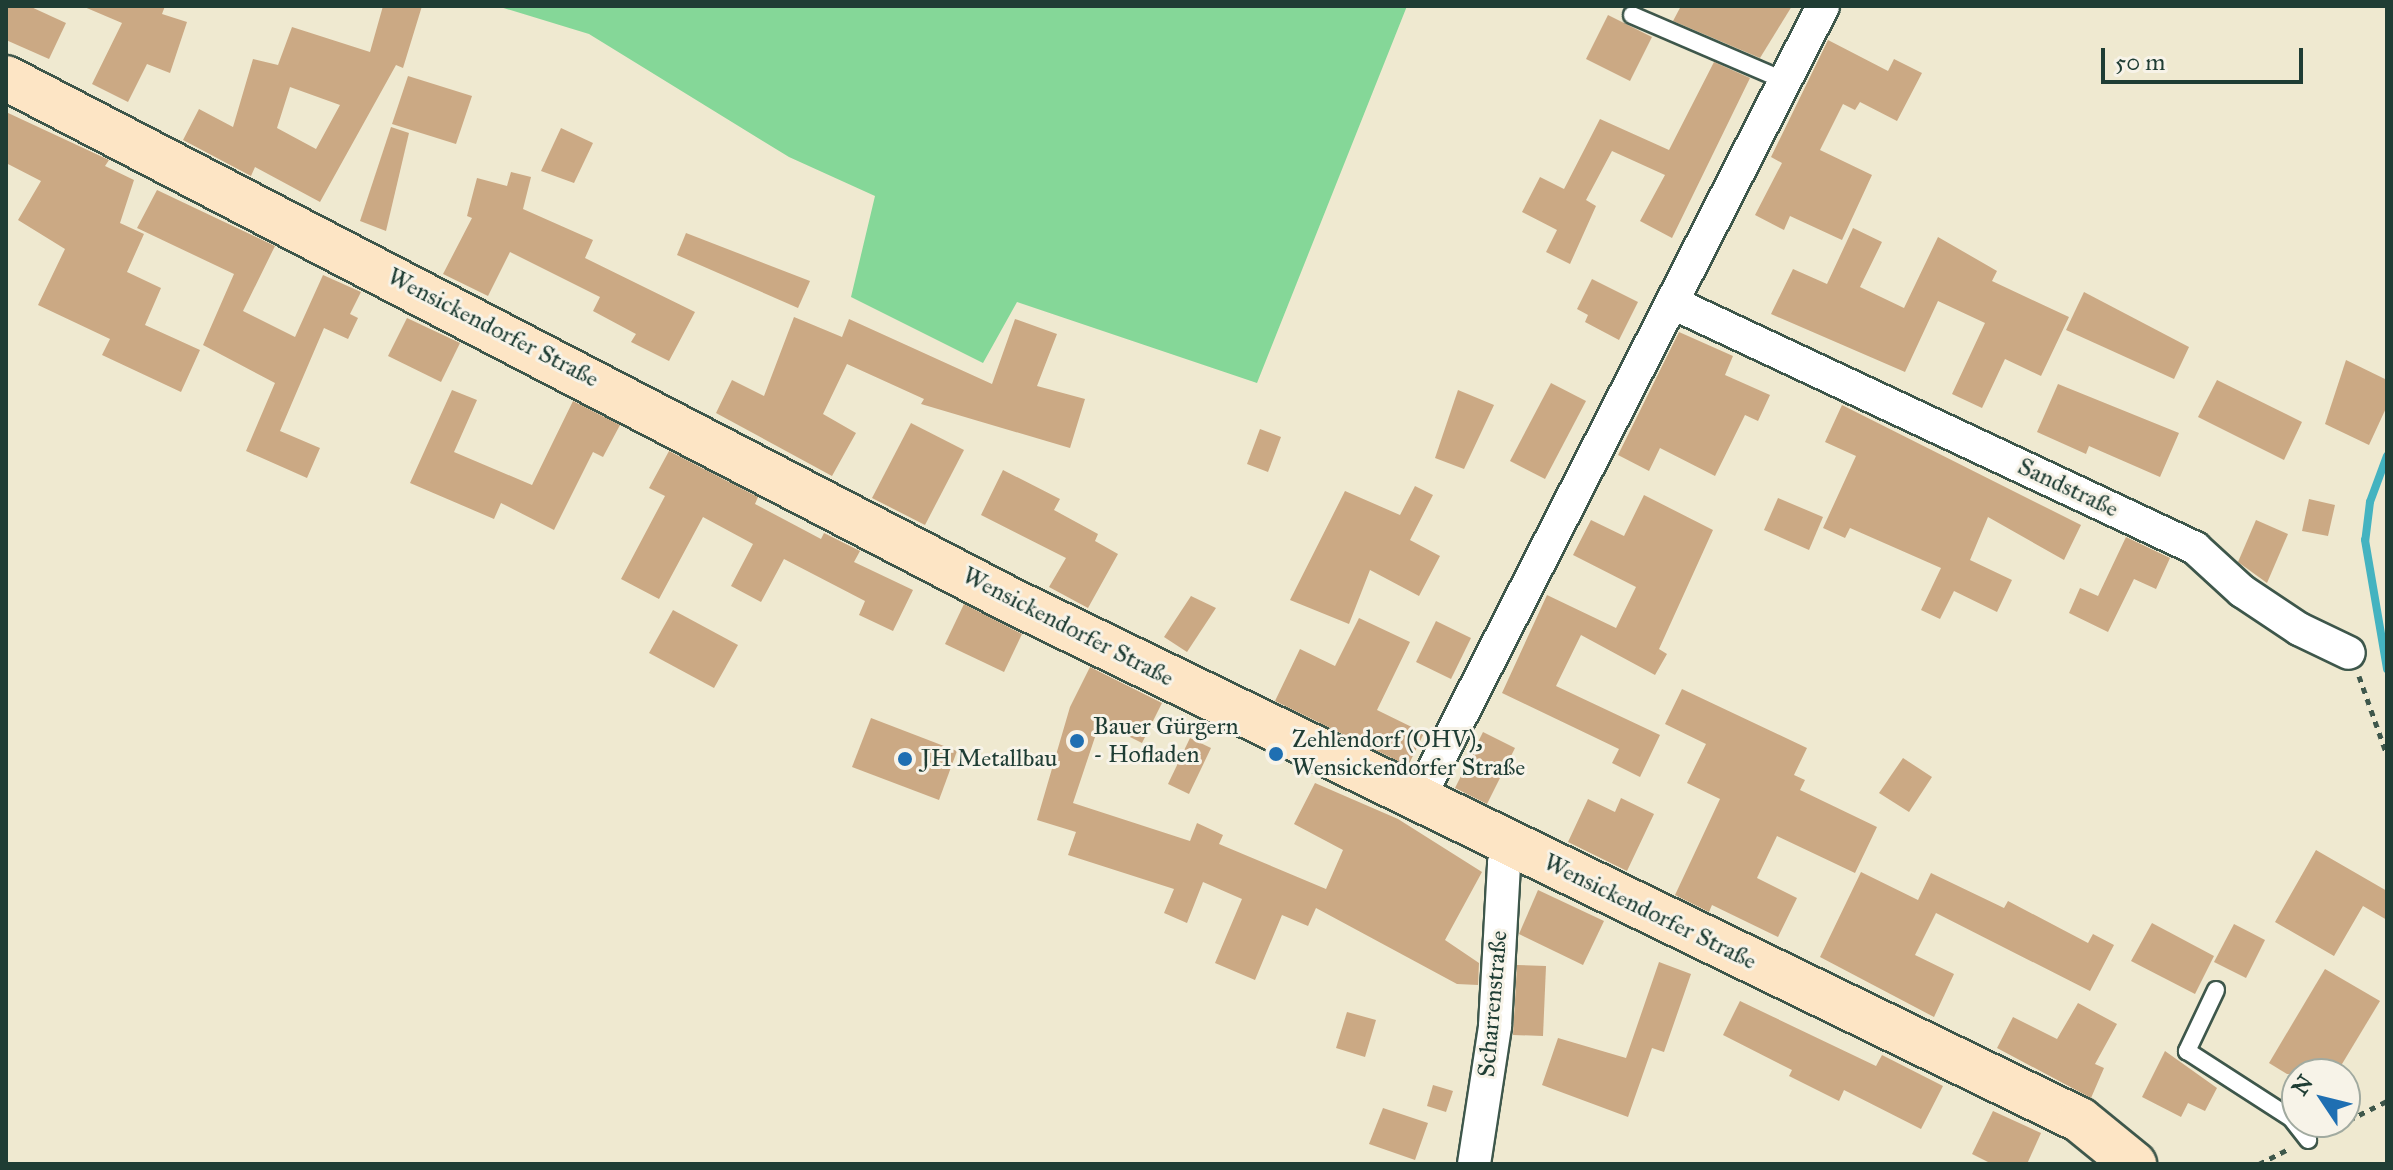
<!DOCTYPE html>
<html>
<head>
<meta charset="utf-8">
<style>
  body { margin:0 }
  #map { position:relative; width:2393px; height:1170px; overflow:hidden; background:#efe9d0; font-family:"IM FELL Great Primer",serif }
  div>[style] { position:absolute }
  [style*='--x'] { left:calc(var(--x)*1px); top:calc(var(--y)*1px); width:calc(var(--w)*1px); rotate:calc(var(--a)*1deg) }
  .green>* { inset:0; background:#85d798 }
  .stream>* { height:8px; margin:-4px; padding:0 4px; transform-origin:4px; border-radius:4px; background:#44b3c0 }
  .building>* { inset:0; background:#cba984 }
  .path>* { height:5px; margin-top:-2.5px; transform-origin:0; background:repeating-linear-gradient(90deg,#3e574b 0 6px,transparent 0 12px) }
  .roads { filter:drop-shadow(2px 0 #3e574b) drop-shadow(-2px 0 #3e574b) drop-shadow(0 2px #3e574b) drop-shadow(0 -2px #3e574b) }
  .lane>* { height:16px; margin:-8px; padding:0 8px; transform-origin:8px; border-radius:8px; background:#fff }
  .street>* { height:32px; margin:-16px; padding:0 16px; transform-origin:16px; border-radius:16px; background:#fff }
  .secondary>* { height:44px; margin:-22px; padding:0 22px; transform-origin:22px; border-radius:22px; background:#fde5c5 }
  .dots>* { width:22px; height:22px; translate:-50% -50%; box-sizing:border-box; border:4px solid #f7f3e8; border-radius:50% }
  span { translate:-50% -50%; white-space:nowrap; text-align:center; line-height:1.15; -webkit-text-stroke:6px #f7f3e8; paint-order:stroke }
  .street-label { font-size:24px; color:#1f3d34 }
  .poi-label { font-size:24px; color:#1f3d34 }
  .left { translate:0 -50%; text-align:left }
  .frame { position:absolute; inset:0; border:8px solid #1f3d34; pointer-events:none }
  .north { position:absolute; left:2281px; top:1058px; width:80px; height:80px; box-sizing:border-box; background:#f7f3e8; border:2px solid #a1aaa0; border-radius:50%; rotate:305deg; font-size:22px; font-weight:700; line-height:32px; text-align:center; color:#1f3d34 }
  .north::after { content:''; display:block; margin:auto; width:28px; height:36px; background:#1f6fb2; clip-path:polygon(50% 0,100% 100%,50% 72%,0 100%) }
  .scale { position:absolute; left:2101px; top:48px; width:202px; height:36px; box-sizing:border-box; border:4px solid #1f3d34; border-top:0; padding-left:10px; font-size:24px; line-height:28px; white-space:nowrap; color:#1f3d34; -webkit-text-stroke:6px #f7f3e8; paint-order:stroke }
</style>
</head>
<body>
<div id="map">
  <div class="green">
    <i style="clip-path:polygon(497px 6px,1407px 6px,1257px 383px,1017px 302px,983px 363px,851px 297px,875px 196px,789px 157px,589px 34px)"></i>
  </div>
  <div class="stream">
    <i style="--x:2387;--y:456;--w:49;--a:110.3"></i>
    <i style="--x:2370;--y:502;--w:38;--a:97"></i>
    <i style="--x:2365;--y:540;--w:131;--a:80.3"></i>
  </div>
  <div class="building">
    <i style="clip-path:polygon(6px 6px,29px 6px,66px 23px,49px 59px,6px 40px)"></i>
    <i style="clip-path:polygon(82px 6px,165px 6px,162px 14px,187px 22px,170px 73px,147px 64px,128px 102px,92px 84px,122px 23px)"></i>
    <i style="clip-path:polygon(evenodd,383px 6px,422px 6px,403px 68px,396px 65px,320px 202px,255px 167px,251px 176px,183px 140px,199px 109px,233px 127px,253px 59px,278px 65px,292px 27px,370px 52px,383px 6px,290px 87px,340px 105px,316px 149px,277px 128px,290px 87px)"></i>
    <i style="clip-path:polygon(1681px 6px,1792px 6px,1760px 58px,1673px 21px)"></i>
    <i style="clip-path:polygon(1608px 15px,1652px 37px,1630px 81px,1586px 59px)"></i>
    <i style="clip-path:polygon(1828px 40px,1888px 71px,1894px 59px,1922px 73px,1897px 121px,1860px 102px,1855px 110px,1843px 104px,1820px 150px,1872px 175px,1842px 240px,1790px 216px,1784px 230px,1755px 215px,1782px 163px,1771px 157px)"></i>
    <i style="clip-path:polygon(1714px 62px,1750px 78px,1672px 238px,1640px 221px,1665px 175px,1612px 151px,1586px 200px,1596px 206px,1570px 264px,1546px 252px,1557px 230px,1522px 212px,1540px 177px,1564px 189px,1600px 119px,1669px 150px)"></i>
    <i style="clip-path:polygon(408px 76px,472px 96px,456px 144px,392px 124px)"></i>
    <i style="clip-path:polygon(6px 112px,109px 160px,105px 166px,134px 180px,120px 223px,144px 234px,127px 272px,161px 288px,145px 325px,200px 350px,181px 392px,102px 355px,110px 339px,38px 305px,65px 249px,18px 220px,41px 181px,6px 163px)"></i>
    <i style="clip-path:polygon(391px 127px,409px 133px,386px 231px,360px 221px)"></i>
    <i style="clip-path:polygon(561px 128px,593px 143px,574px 183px,541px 171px)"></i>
    <i style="clip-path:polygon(511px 172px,531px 177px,523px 209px,593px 240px,585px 258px,695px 312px,669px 361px,631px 342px,636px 334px,593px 311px,600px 297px,510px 252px,488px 296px,443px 274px,472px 218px,467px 216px,477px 178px,507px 186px)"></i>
    <i style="clip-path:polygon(157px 190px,275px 246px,243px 311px,295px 337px,323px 275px,361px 292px,350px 314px,358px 318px,348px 339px,324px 328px,280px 431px,320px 448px,307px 478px,246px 451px,275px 383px,203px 345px,234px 274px,137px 228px)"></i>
    <i style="clip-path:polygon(1853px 228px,1882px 242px,1860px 287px,1904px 308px,1938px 237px,1997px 271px,1992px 281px,2069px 317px,2041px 376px,2005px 359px,1982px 408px,1952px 394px,1985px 323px,1938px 301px,1905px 372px,1771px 314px,1793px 269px,1827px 284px)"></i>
    <i style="clip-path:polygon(686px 233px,810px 281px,798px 308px,677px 255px)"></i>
    <i style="clip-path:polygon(1592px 279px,1638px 302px,1619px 340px,1585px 322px,1588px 315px,1577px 309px)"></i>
    <i style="clip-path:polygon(2084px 292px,2189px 347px,2174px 379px,2066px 330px)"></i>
    <i style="clip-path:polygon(794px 317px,842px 337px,849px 319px,992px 384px,1015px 319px,1057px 334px,1037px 386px,1085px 399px,1070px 448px,921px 404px,924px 399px,847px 364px,823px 414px,856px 433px,832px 476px,716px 413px,732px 380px,764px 396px)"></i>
    <i style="clip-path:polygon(407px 318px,460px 343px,441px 382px,388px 356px)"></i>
    <i style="clip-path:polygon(1679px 332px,1733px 356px,1725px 375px,1770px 395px,1758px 421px,1745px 415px,1715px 476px,1660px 448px,1649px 471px,1618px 455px)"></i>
    <i style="clip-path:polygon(2346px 360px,2387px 380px,2387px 406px,2369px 445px,2325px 424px)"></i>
    <i style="clip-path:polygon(2217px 380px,2302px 422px,2284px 460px,2198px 417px)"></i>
    <i style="clip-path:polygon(1551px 383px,1586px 401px,1545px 479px,1510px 461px)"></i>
    <i style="clip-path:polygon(2058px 384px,2179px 433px,2160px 477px,2089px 446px,2086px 454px,2037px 432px)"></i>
    <i style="clip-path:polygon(452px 390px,477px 400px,454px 452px,532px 485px,573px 401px,620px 425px,603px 457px,593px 452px,554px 530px,501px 503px,494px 519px,410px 483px)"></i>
    <i style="clip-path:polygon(1458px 390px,1494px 405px,1464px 469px,1435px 458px)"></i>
    <i style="clip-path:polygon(1842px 405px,2081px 525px,2064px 560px,1988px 517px,1970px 560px,2012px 580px,1997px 612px,1954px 591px,1940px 619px,1921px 610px,1941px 568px,1850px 528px,1845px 538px,1823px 528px,1856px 456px,1825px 442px)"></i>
    <i style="clip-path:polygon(911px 423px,964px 450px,925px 525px,872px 498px)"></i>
    <i style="clip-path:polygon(1260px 429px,1281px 437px,1268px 472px,1247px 464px)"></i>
    <i style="clip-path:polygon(669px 451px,758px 497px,755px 504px,821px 539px,824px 533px,860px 551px,854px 562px,913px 590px,893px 631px,859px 615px,865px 601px,784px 559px,761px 602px,731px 586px,753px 544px,703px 517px,659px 599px,621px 579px,665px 496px,649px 488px)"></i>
    <i style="clip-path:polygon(1003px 470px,1060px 499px,1054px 510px,1098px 534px,1095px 541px,1118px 554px,1088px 608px,1049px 587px,1066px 558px,981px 515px)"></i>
    <i style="clip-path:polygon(1415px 486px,1433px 495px,1410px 540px,1440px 556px,1419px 596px,1370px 570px,1349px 624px,1290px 600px,1345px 491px,1400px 515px)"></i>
    <i style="clip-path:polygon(1644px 495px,1713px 530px,1659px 649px,1667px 654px,1655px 675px,1581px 635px,1556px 686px,1660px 735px,1640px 777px,1612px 763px,1619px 749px,1502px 693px,1547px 595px,1616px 628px,1636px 587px,1573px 555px,1591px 520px,1624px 536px)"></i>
    <i style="clip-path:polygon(1778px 498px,1823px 517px,1809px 550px,1764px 530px)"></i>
    <i style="clip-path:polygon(2309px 499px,2335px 505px,2328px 536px,2302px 531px)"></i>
    <i style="clip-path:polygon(2256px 520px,2288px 534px,2267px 583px,2238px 562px)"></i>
    <i style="clip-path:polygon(2126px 537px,2170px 558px,2156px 589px,2134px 579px,2108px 632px,2069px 613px,2080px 588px,2098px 596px)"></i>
    <i style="clip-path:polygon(1191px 596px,1216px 608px,1187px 652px,1164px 637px)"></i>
    <i style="clip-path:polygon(964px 604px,1022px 634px,1004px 672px,945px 644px)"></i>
    <i style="clip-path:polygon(673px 610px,738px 645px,714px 688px,649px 653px)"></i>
    <i style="clip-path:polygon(1359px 618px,1410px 642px,1377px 710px,1424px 733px,1408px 766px,1275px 701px,1300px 649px,1335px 666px)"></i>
    <i style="clip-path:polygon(1436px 621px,1471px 638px,1451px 679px,1416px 662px)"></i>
    <i style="clip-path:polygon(1090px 667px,1162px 703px,1142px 743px,1100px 722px,1073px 803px,1190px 841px,1197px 823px,1223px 835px,1219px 844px,1326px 889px,1343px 850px,1294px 824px,1315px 783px,1398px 819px,1482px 872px,1445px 940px,1479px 963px,1478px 985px,1457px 984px,1316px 908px,1308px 926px,1282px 915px,1255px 980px,1215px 963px,1242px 899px,1203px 882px,1187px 923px,1164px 913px,1174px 889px,1068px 855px,1076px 832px,1037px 820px,1070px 707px)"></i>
    <i style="clip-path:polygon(1682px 689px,1807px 748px,1794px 775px,1805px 780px,1800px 790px,1877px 827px,1855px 873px,1777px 836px,1757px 878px,1797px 898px,1778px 937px,1712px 905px,1709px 912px,1675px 895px,1720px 799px,1687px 783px,1706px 744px,1665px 724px)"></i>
    <i style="clip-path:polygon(871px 718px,957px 751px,939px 800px,852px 767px)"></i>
    <i style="clip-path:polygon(1483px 732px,1515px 748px,1487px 804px,1455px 788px)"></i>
    <i style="clip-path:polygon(1190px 738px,1211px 748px,1189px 794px,1168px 784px)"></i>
    <i style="clip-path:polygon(1903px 758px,1932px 777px,1909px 812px,1879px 793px)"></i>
    <i style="clip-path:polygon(1621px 798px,1654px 814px,1627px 871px,1568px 842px,1588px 799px,1615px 812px)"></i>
    <i style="clip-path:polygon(2316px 850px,2387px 891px,2387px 920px,2363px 906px,2334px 956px,2275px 922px)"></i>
    <i style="clip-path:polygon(1861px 872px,1918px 900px,1931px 873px,2004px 908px,2008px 901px,2088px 943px,2093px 934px,2114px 945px,2090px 991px,1936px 913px,1915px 955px,1954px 974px,1934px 1017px,1820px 957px)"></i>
    <i style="clip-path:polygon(1538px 890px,1604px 921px,1583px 965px,1519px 934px)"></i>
    <i style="clip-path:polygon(2152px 923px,2214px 956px,2195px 994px,2131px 961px)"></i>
    <i style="clip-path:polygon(2234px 924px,2265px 940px,2246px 978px,2214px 962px)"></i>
    <i style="clip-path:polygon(1659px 962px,1691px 974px,1664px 1052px,1652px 1048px,1628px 1117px,1542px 1085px,1558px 1038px,1626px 1058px)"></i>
    <i style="clip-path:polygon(1517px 965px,1546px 966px,1543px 1036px,1513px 1035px)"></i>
    <i style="clip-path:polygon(2325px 969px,2380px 1001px,2336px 1074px,2287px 1074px,2269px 1063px)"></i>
    <i style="clip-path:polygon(1740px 1001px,1876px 1066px,1882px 1055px,1943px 1086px,1921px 1129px,1844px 1090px,1839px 1101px,1789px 1076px,1792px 1070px,1723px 1035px)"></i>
    <i style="clip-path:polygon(2078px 1003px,2117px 1024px,2095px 1064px,2104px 1068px,2091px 1098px,1997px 1048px,2013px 1017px,2057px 1039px)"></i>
    <i style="clip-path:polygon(1347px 1012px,1376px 1020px,1365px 1057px,1336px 1048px)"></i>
    <i style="clip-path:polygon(2165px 1051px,2217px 1088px,2205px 1111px,2188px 1103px,2181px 1117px,2142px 1097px)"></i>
    <i style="clip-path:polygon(1433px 1085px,1453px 1091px,1446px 1112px,1427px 1106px)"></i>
    <i style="clip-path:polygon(1383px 1108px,1428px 1123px,1415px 1160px,1369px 1144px)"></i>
    <i style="clip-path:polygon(1993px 1111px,2041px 1133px,2027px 1164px,1992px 1164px,1972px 1154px)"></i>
  </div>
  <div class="path">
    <i style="--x:2359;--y:676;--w:84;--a:70.5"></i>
    <i style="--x:2327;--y:1131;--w:67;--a:-26.6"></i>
    <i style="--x:2259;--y:1164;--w:34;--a:-27"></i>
  </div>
  <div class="roads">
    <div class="lane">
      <i style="--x:1632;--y:15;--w:167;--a:23.3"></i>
      <i style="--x:2216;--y:990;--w:68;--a:115.4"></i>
      <i style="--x:2187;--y:1051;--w:124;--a:32.8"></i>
      <i style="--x:2291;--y:1118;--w:28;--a:52"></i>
    </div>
    <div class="street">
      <i style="--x:1673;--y:303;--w:577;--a:25.14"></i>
      <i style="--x:2195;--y:548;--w:64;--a:42.5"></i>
      <i style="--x:2242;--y:591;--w:69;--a:33.7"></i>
      <i style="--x:2299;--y:629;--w:55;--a:25.6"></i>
      <i style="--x:1418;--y:800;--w:891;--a:-62.97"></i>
      <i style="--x:1474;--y:1164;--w:140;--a:-81.3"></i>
      <i style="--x:1495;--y:1026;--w:163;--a:-86.8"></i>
      <i style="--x:1504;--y:863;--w:20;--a:-63"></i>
    </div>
    <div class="secondary">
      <i style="--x:6;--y:78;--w:1134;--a:27.47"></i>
      <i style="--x:1012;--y:601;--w:1187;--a:25.92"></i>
      <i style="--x:2080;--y:1120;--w:70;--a:39.2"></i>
    </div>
  </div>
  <div class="dots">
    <i style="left:1077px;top:741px;background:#1f6fb2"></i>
    <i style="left:1276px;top:754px;background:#1f6fb2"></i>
    <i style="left:905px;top:759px;background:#1f6fb2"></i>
  </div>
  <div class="street-label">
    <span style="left:493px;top:328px;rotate:27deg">Wensickendorfer Straße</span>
    <span style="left:2068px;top:488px;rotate:25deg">Sandstraße</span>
    <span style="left:1068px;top:627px;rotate:27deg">Wensickendorfer Straße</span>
    <span style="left:1650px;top:912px;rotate:26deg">Wensickendorfer Straße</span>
    <span style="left:1493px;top:1004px;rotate:-85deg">Scharrenstraße</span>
  </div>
  <div class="poi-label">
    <span class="left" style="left:1093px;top:741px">Bauer Gürgern<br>- Hofladen</span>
    <span class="left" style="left:1292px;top:754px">Zehlendorf (OHV),<br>Wensickendorfer Straße</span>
    <span class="left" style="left:921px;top:759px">JH Metallbau</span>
  </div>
  <div class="frame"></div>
  <div class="north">N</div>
  <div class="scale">50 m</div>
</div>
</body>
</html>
